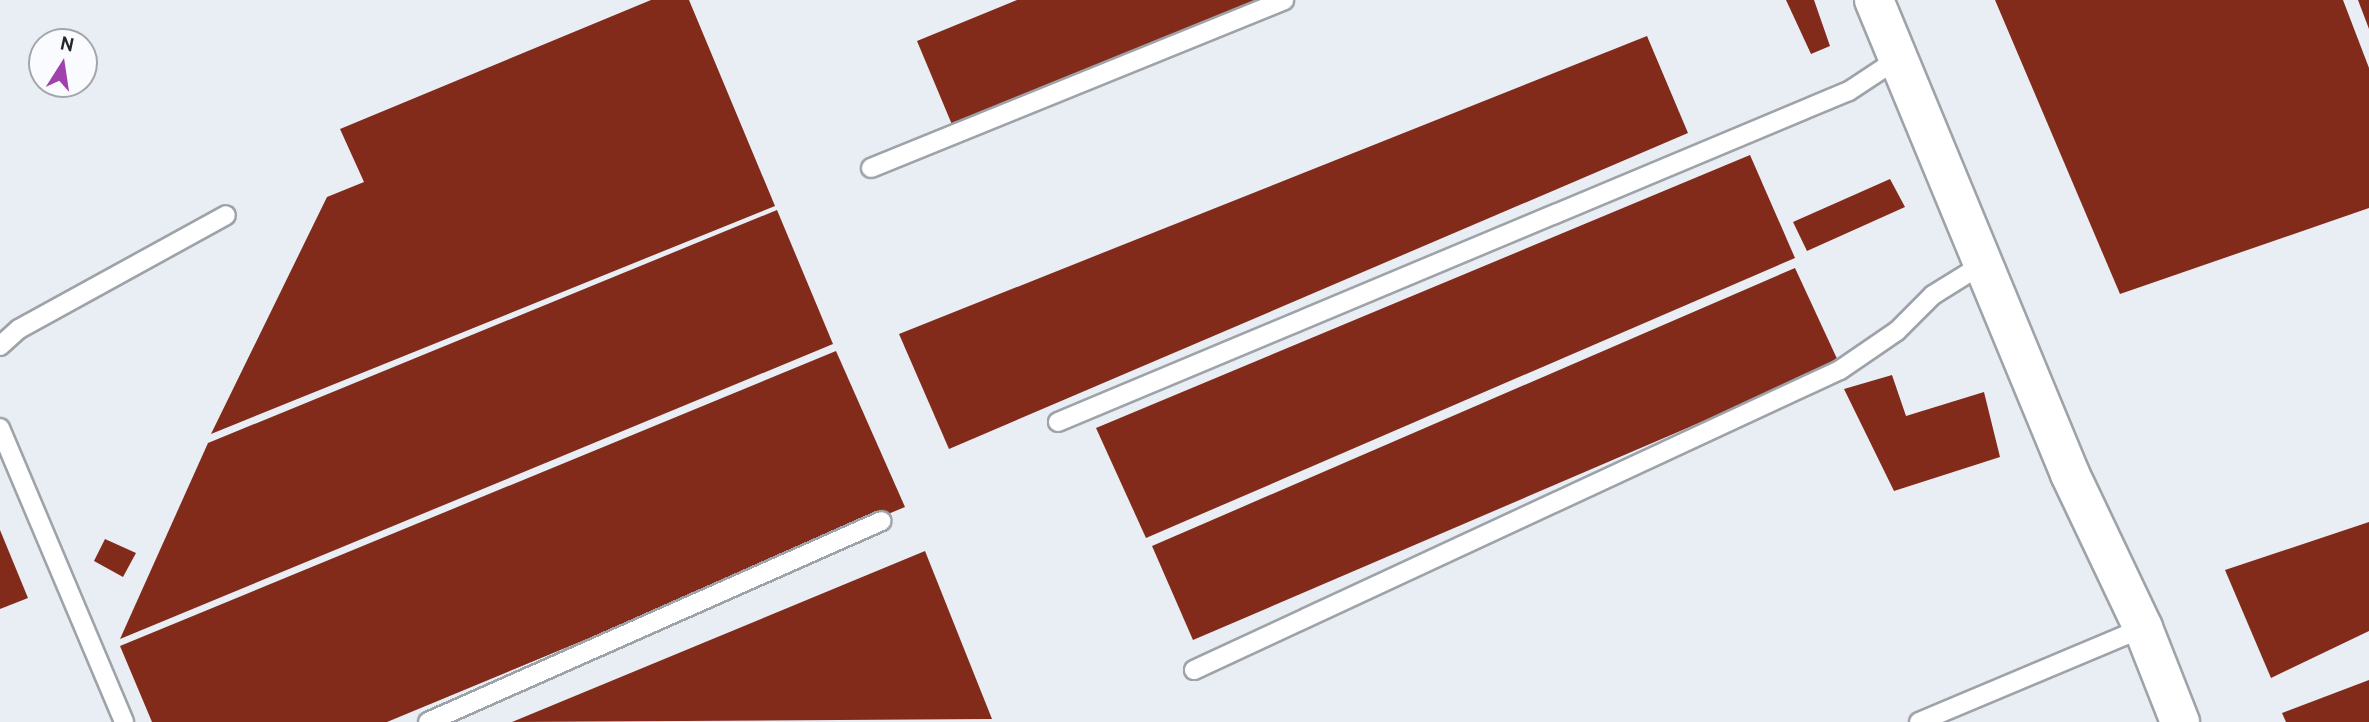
<!DOCTYPE html>
<html>
<head>
<meta charset="utf-8">
<style>
  body { margin:0 }
  #map { position:relative; width:2369px; height:722px; overflow:hidden; background:#e9eef5; font-family:Cabin,sans-serif }
  div>[style] { position:absolute }
  [style*='--x'] { left:calc(var(--x)*1px); top:calc(var(--y)*1px); width:calc(var(--w)*1px); rotate:calc(var(--a)*1deg) }
  .building>* { inset:0; background:#832b1b }
  .roads { filter:drop-shadow(2px 0 #9ea3a9) drop-shadow(-2px 0 #9ea3a9) drop-shadow(0 2px #9ea3a9) drop-shadow(0 -2px #9ea3a9) }
  .lane>* { height:18px; margin:-9px; padding:0 9px; transform-origin:9px; border-radius:9px; background:#fff }
  .secondary>* { height:38px; margin:-19px; padding:0 19px; transform-origin:19px; border-radius:19px; background:#fff }
  span { translate:-50% -50%; white-space:nowrap; text-align:center; line-height:1.15; -webkit-text-stroke:7px #f9fbfe; paint-order:stroke }
  .north { position:absolute; left:28px; top:28px; width:70px; height:70px; box-sizing:border-box; background:#f9fbfe; border:2px solid #a4a6a9; border-radius:50%; rotate:12deg; font-size:19px; font-weight:700; line-height:28px; text-align:center; color:#25272a }
  .north::after { content:''; display:block; margin:auto; width:24px; height:32px; background:#a042ac; clip-path:polygon(50% 0,100% 100%,50% 72%,0 100%) }
</style>
</head>
<body>
<div id="map">
  <div class="building">
    <i style="clip-path:polygon(651px 0,689px 0,775px 206px,211px 434px,327px 197px,364px 182px,340px 129px)"></i>
    <i style="clip-path:polygon(1017px 0,1262px 0,953px 127px,917px 41px)"></i>
    <i style="clip-path:polygon(1786px 0,1814px 0,1830px 46px,1811px 54px)"></i>
    <i style="clip-path:polygon(1995px 0,2343px 0,2369px 68px,2369px 208px,2120px 294px)"></i>
    <i style="clip-path:polygon(2358px 0,2369px 0,2369px 29px)"></i>
    <i style="clip-path:polygon(1647px 36px,1688px 133px,949px 449px,899px 334px)"></i>
    <i style="clip-path:polygon(1750px 155px,1795px 258px,1146px 538px,1096px 428px)"></i>
    <i style="clip-path:polygon(1890px 179px,1905px 207px,1807px 251px,1793px 222px)"></i>
    <i style="clip-path:polygon(777px 210px,833px 344px,120px 639px,208px 443px)"></i>
    <i style="clip-path:polygon(1795px 268px,1839px 363px,1193px 640px,1152px 546px)"></i>
    <i style="clip-path:polygon(836px 351px,905px 507px,387px 722px,152px 722px,120px 646px)"></i>
    <i style="clip-path:polygon(1892px 375px,1906px 416px,1984px 392px,2000px 457px,1894px 491px,1844px 389px)"></i>
    <i style="clip-path:polygon(2369px 522px,2369px 631px,2271px 678px,2225px 570px)"></i>
    <i style="clip-path:polygon(0 530px,28px 598px,0 609px)"></i>
    <i style="clip-path:polygon(105px 539px,136px 553px,123px 577px,94px 561px)"></i>
    <i style="clip-path:polygon(925px 551px,992px 719px,512px 722px)"></i>
    <i style="clip-path:polygon(2369px 680px,2369px 722px,2286px 722px,2282px 713px)"></i>
  </div>
  <div class="roads">
    <div class="lane">
      <i style="--x:871;--y:168;--w:446;--a:-22.1"></i>
      <i style="--x:0;--y:346;--w:25;--a:-42"></i>
      <i style="--x:19;--y:329;--w:236;--a:-28.8"></i>
      <i style="--x:1058;--y:422;--w:857;--a:-22.71"></i>
      <i style="--x:1849;--y:91;--w:60;--a:-33.4"></i>
      <i style="--x:0;--y:428;--w:319;--a:67.1"></i>
      <i style="--x:1194;--y:670;--w:712;--a:-24.91"></i>
      <i style="--x:1840;--y:370;--w:69;--a:-34.4"></i>
      <i style="--x:1897;--y:331;--w:51;--a:-45"></i>
      <i style="--x:1933;--y:295;--w:59;--a:-31.8"></i>
      <i style="--x:428;--y:722;--w:496;--a:-23.9"></i>
      <i style="--x:1919;--y:722;--w:243;--a:-22.8"></i>
    </div>
    <div class="secondary">
      <i style="--x:1874;--y:0;--w:513;--a:67.53"></i>
      <i style="--x:2070;--y:474;--w:170;--a:64.6"></i>
      <i style="--x:2143;--y:628;--w:101;--a:68.5"></i>
    </div>
  </div>
  <div class="north">N</div>
</div>
</body>
</html>
